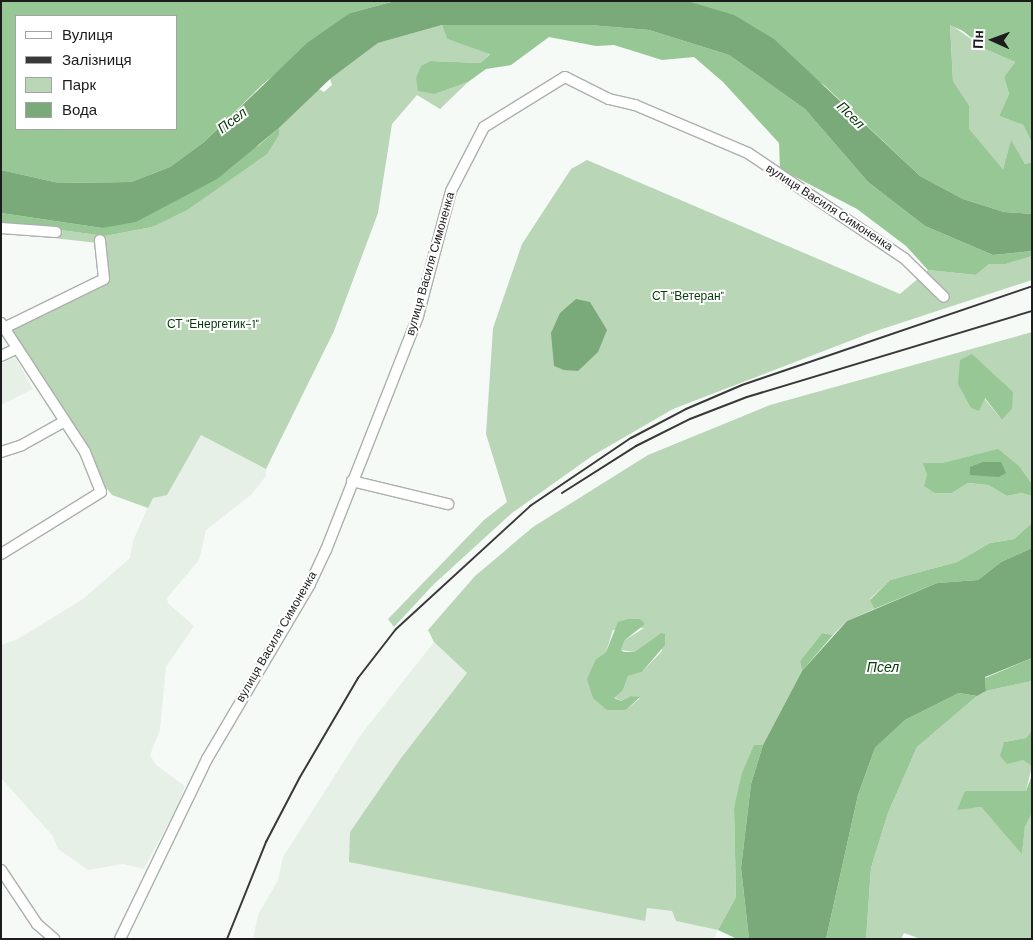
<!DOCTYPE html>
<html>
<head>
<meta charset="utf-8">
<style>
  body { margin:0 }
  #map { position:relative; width:1033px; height:940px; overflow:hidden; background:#f6faf6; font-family:"DM Sans",sans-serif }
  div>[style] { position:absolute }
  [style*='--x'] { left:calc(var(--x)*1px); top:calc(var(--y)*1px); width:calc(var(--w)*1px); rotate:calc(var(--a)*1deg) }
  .built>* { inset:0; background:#e7f0e6 }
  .green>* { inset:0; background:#b9d6b7 }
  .forest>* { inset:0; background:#98c796 }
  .water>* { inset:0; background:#7baa7a }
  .roads { filter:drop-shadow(1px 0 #acb0ac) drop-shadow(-1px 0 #acb0ac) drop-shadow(0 1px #acb0ac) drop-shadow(0 -1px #acb0ac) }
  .minor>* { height:10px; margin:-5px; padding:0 5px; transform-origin:5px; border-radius:5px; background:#fff }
  .rail>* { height:2px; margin:-1px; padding:0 1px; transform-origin:1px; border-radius:1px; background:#373837 }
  span { translate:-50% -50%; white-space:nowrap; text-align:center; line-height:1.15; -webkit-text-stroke:4px #fff; paint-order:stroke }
  .street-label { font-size:12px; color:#1b1c1b }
  .park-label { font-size:12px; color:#043908 }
  .water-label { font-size:14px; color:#033707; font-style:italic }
  .frame { position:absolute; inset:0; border:2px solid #1b1c1b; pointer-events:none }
  .legend { position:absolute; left:15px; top:15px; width:162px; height:115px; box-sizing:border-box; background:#fff; border:1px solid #a4a4a4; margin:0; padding:6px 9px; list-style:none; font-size:15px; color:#1b1c1b }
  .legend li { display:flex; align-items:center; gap:10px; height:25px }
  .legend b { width:25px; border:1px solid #a4a4a4 }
  .north { position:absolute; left:968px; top:15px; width:50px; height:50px; -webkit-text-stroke:4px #fff; paint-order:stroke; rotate:272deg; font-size:14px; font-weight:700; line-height:20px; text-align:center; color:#1b1c1b }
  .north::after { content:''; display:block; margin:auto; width:18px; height:22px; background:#1b1c1b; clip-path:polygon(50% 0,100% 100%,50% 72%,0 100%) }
</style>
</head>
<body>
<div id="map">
  <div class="built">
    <i style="clip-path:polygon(15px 357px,33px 389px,1px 405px,1px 364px)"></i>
    <i style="clip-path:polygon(201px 435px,266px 469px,266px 476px,252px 494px,206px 530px,199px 560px,167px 598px,168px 603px,194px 626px,166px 667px,160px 730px,150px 755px,156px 765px,185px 786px,177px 807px,144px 869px,123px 864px,88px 870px,58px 849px,52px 835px,1px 778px,1px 645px,18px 639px,83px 599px,130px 558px,133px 541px,152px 498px,167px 494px)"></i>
    <i style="clip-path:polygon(434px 642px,467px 673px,401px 758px,350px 832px,644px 921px,647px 908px,672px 911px,676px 921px,718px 930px,714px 939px,253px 939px,258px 915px,278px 880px,283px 857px,360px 736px)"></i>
  </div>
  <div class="green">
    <i style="clip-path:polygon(950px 24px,985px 49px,1015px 62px,1004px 77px,1009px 94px,999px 116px,1023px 125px,1032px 143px,1032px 162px,1025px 164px,1011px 141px,1003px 169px,968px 129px,969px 105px,953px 81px)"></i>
    <i style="clip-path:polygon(442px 25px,447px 39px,490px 53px,482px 63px,431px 61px,435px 94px,468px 82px,440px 109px,417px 95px,392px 124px,378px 213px,334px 331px,266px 469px,201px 435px,167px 495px,153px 498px,148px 508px,112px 495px,97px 476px,10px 328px,107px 278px,106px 244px,1px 232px,1px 222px,105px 236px,152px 227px,279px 135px,279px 128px,319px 89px,324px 92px,332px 85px,330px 79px,378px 43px)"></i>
    <i style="clip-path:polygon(587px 160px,900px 294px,928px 270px,976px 275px,989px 264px,1006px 264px,1032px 256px,1032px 280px,873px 332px,673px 409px,592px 456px,512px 513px,434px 584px,394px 627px,388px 619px,484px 520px,507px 502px,486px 434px,493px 328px,522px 244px,571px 169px)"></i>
    <i style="clip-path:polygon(evenodd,1032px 332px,1032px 484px,1020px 467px,975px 455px,942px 463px,924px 464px,927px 475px,952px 493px,968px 483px,988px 485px,1007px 496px,1021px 493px,1032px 496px,1032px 523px,1014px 539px,990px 543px,957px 562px,890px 580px,870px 599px,874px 609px,847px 621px,833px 635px,822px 633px,800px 661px,802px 671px,763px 745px,754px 745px,734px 808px,736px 897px,718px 930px,676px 921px,672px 911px,647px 908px,645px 921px,349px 862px,350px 832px,401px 758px,467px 673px,434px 642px,428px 630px,475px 576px,533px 527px,648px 455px,770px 405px,1032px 332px,984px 398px,1012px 409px,1002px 420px,984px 398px,1032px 332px,644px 628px,625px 640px,621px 650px,634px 652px,661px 633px,662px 651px,642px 672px,628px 676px,623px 690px,614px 697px,621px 701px,631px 696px,640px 698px,626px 710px,593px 697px,596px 659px,606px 652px,613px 630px,644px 628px)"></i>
    <i style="clip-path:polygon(1032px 681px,1032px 730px,1026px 738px,1004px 742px,1032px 766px,1026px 791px,966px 791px,958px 809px,981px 807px,1022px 853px,1025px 827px,1032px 813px,1032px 939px,921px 939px,904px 933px,901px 939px,866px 939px,871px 868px,888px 813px,917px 747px,977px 696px,986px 691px)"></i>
  </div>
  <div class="forest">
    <i style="clip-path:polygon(evenodd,1px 1px,395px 1px,350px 13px,263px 84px,204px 142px,170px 167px,131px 182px,59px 183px,1px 170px,1px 1px,16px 16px,176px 16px,176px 129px,16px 129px,16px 16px)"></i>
    <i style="clip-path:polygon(687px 1px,1032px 1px,1032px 143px,1023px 125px,999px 116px,1009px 94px,1004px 77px,1015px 62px,985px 49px,963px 31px,950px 25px,953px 81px,969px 105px,969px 129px,1003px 169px,1011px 140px,1025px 164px,1032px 162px,1032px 214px,1004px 212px,963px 199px,920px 176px,824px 85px)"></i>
    <i style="clip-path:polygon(442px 25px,590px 25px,649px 30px,729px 55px,805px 109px,868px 182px,925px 226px,993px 255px,1032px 251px,1032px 256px,1006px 264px,989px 264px,976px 275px,928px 270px,906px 246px,857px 209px,780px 169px,779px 143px,723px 82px,694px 57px,662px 60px,614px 45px,596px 46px,549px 37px,511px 65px,486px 69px,468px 82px,435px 94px,418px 91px,416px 78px,421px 66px,431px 61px,481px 63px,490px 54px,447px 39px)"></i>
    <i style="clip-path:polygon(279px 128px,279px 135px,267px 154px,187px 210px,152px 227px,105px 236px,1px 222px,1px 213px,102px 228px,259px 145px)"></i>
    <i style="clip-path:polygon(972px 354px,1013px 392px,1012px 409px,1002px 420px,985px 398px,979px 411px,971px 408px,958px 384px,960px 360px)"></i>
    <i style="clip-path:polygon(998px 449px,1020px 467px,1032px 484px,1032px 496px,1021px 493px,1007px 496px,988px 485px,968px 483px,952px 493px,935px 493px,924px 486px,927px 475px,923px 463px,942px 463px)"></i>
    <i style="clip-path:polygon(1032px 523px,1032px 548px,1001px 562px,978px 580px,937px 583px,874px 609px,870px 600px,890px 580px,957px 562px,990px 543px,1014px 539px)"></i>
    <i style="clip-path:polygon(628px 619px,640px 619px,645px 624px,625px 640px,621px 650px,624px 652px,634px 652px,661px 633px,665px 634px,665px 645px,642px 672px,628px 676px,623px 690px,614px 698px,621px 701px,631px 696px,640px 697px,626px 710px,607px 710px,593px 698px,587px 679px,596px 659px,606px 652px,618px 622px)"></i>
    <i style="clip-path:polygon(822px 633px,833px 635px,802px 671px,800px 661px)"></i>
    <i style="clip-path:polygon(1032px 658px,1032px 681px,986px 691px,985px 678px)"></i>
    <i style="clip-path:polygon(959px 693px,977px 696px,917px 747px,888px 813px,871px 868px,866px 939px,826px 939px,858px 795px,875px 748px,905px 720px)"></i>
    <i style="clip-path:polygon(1032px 730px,1032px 766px,1023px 760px,1007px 764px,1000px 756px,1004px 742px,1026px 738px)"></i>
    <i style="clip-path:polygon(754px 745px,763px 745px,751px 784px,741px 868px,749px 939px,737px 939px,718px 930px,736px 897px,734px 808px,742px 773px)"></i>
    <i style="clip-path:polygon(1032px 775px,1032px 813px,1025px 827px,1022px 854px,981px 807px,957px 810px,965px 791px,1026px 791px)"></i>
  </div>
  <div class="water">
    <i style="clip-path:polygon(395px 1px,687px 1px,734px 15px,774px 39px,920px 176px,963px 199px,1004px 212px,1032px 214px,1032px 251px,993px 255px,925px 226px,868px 182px,805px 109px,729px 55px,649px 30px,590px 25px,442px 25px,378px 43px,330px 79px,279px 128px,217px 179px,136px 222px,102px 228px,1px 213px,1px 170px,59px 183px,131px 182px,170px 167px,204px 142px,307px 43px,350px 13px)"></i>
    <i style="clip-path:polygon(576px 299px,590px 302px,607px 330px,598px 352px,578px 371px,564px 370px,554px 366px,551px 333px,560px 313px)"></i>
    <i style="clip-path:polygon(983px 462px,1001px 462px,1006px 473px,999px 477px,970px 475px,970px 467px)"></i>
    <i style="clip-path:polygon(1032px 548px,1032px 658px,985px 677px,986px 691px,977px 696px,959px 693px,905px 720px,875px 748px,858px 795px,826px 939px,749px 939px,741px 868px,751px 784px,763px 745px,802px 671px,847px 621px,937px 583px,978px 580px,1001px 562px)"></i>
  </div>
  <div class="roads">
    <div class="minor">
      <i style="--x:1;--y:228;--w:55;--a:4.2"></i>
      <i style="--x:1;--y:323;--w:154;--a:56.9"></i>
      <i style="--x:85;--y:452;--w:43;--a:68.2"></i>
      <i style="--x:101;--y:492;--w:118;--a:148.2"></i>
      <i style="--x:4;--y:328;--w:111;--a:-26.1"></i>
      <i style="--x:104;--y:279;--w:39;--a:-96"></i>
      <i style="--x:1;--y:356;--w:17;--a:-25"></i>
      <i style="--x:1;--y:452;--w:22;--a:-18"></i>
      <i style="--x:22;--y:445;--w:49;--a:-29.2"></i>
      <i style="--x:352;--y:481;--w:99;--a:13.5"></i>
      <i style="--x:1;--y:870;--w:65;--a:56.3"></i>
      <i style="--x:37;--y:924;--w:23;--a:41"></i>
      <i style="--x:120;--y:939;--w:200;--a:-64.2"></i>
      <i style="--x:207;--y:759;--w:203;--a:-59.5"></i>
      <i style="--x:310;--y:584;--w:38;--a:-65"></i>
      <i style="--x:326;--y:550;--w:251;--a:-68.5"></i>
      <i style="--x:418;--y:316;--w:129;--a:-75.2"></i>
      <i style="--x:451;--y:191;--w:72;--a:-62.7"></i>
      <i style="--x:484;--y:127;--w:95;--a:-31.7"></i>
      <i style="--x:565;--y:77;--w:49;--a:26.6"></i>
      <i style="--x:609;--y:99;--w:27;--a:13"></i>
      <i style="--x:635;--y:105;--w:123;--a:23"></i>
      <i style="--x:748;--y:153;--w:189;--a:34"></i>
      <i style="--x:905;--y:259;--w:54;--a:44.3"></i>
    </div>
  </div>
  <div class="rail">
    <i style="--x:562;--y:493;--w:88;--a:-32.4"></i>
    <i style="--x:636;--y:446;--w:60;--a:-26.6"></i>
    <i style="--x:690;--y:419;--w:61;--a:-21.1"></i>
    <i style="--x:747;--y:397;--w:298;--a:-16.8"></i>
    <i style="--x:227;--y:939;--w:105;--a:-68.1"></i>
    <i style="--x:266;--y:842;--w:73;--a:-62.4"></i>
    <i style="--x:300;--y:777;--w:115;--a:-59.6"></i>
    <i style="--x:358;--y:678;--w:62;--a:-52.2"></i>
    <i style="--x:396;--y:629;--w:182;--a:-42.5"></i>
    <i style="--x:530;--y:506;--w:122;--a:-34"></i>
    <i style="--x:631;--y:438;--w:62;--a:-27.8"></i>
    <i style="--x:686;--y:409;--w:61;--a:-23.2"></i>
    <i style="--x:742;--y:385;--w:306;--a:-18.8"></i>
  </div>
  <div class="street-label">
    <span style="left:829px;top:208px;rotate:33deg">вулиця Василя Симоненка</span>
    <span style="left:431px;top:264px;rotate:-74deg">вулиця Василя Симоненка</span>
    <span style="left:277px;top:637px;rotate:-60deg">вулиця Василя Симоненка</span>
  </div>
  <div class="park-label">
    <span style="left:688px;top:297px">СТ "Ветеран"</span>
    <span style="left:213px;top:325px">СТ "Енергетик-1"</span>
  </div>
  <div class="water-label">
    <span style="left:851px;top:115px;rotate:44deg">Псел</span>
    <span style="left:232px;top:120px;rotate:-37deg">Псел</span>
    <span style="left:883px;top:667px">Псел</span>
  </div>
  <div class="frame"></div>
  <ul class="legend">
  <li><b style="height:6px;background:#fff"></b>Вулиця</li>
  <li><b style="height:6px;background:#373837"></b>Залізниця</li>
  <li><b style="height:14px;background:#b9d6b7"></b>Парк</li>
  <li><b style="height:14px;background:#7baa7a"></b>Вода</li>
  </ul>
  <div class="north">Пн</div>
</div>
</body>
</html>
